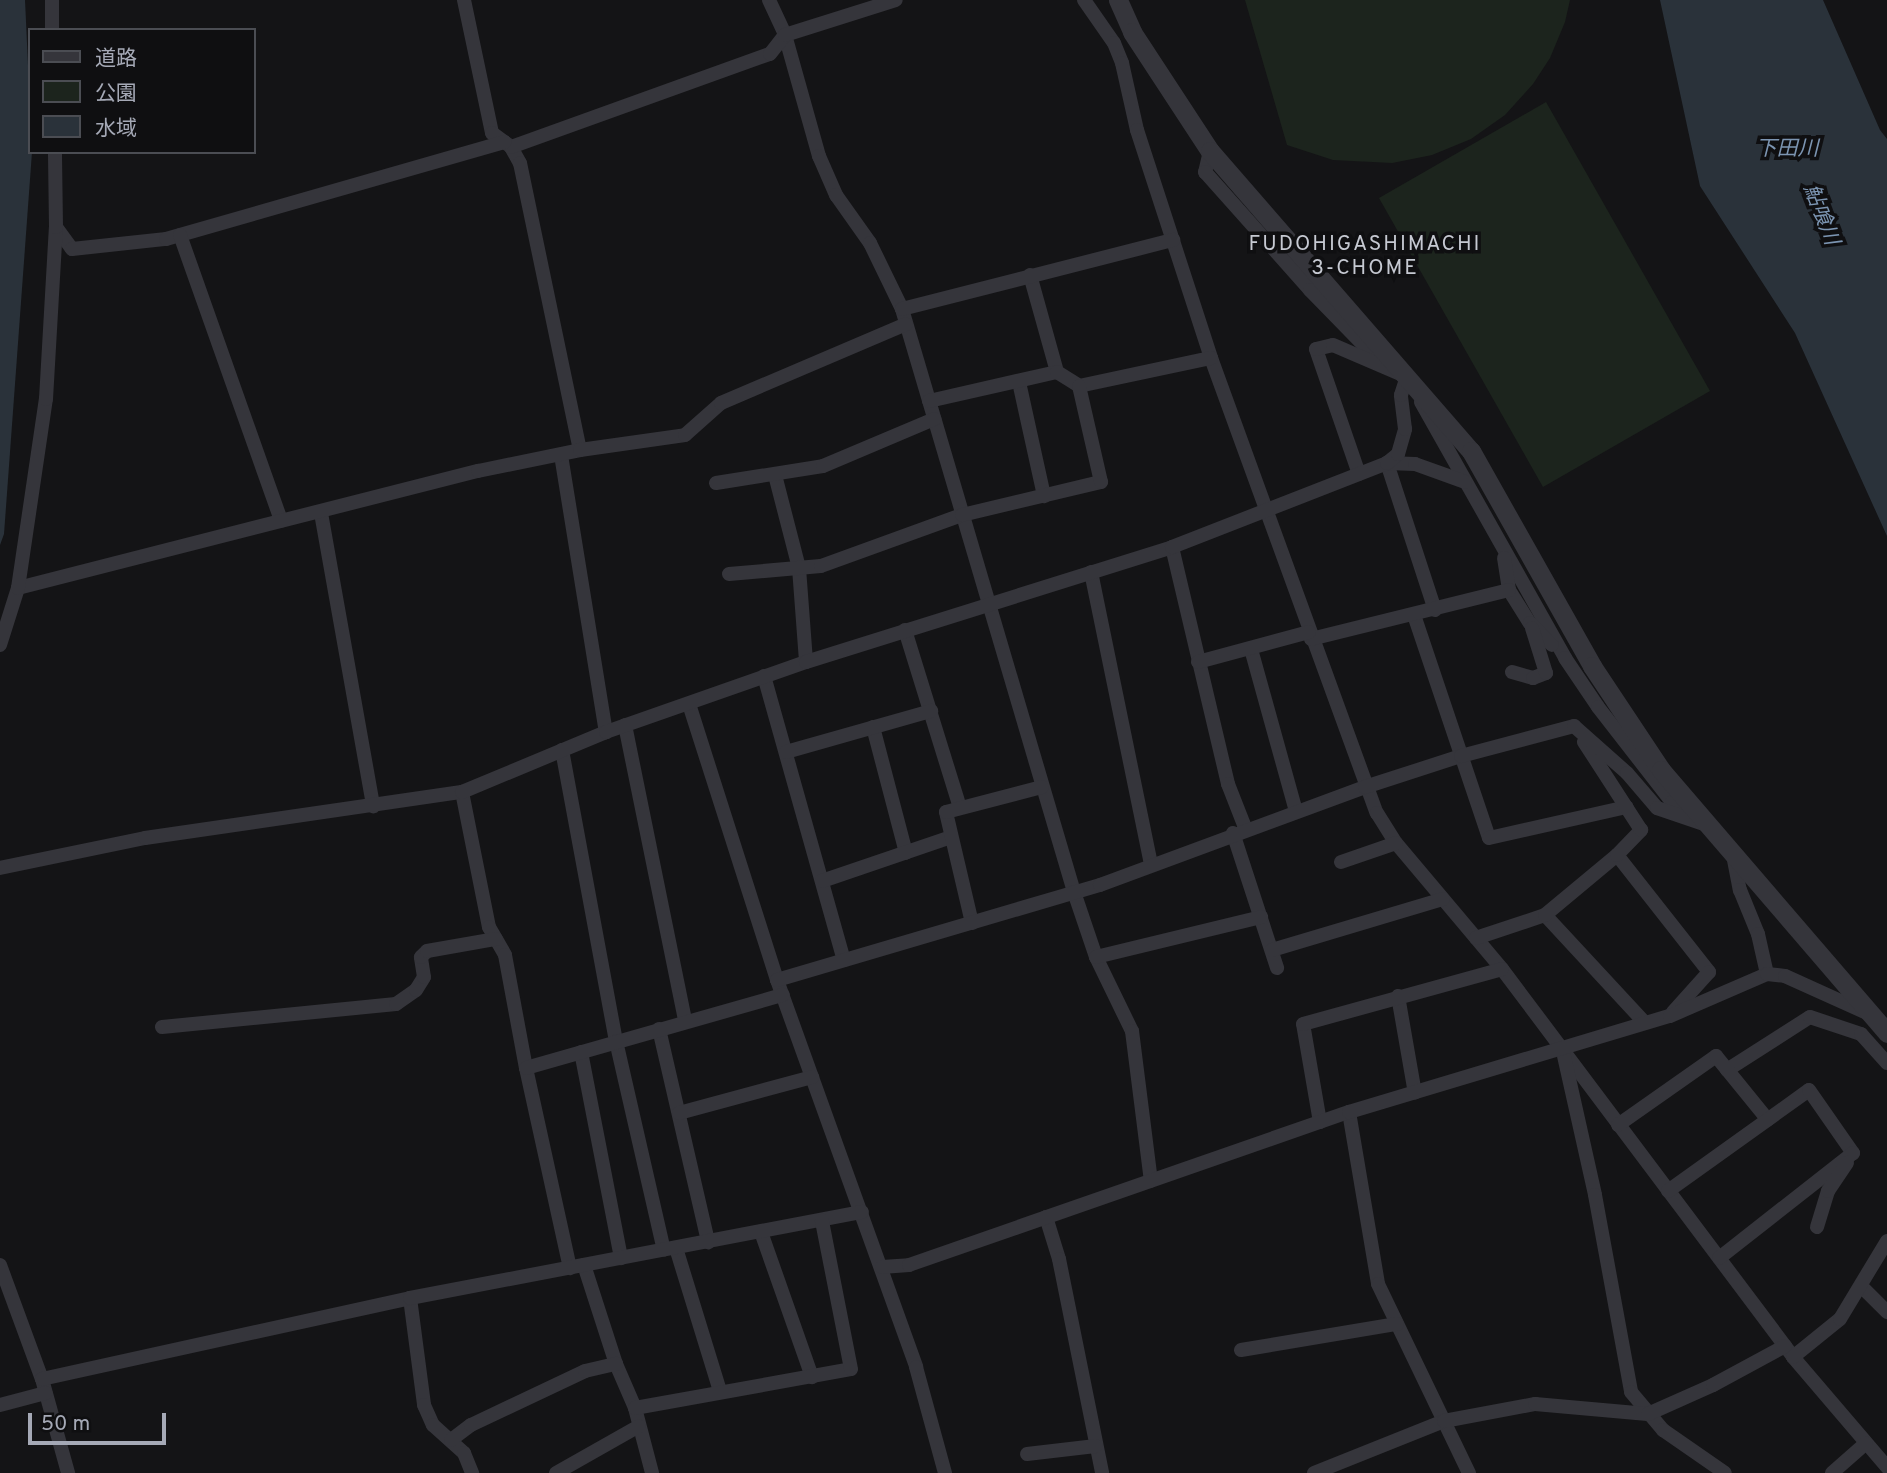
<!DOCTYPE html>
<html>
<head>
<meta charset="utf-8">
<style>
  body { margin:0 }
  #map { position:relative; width:1887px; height:1473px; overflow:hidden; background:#141416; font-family:Overpass,"Noto Sans JP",sans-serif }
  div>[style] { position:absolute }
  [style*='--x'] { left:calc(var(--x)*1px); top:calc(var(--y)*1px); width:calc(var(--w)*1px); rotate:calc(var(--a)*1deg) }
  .green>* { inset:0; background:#1c241d }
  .water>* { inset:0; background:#2a323a }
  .minor>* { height:14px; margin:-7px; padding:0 7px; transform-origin:7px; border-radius:7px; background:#35353b }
  .tertiary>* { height:19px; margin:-9.5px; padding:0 9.5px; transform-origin:9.5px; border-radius:9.5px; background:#35353b }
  span { translate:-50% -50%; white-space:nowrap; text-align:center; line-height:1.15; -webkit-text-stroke:7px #0f0f11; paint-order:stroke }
  .water-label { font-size:21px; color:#7c95b2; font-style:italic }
  .neighbourhood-label { font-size:21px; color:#c6c9d2; letter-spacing:2px }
  .legend { position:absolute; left:28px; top:28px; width:228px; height:126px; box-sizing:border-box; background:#0f0f11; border:2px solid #4b4d53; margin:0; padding:9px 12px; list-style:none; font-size:21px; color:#a5a9b6 }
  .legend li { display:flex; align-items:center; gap:14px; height:35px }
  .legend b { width:35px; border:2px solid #4b4d53 }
  .scale { position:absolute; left:28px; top:1413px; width:138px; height:32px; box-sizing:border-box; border:4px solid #a5a9b6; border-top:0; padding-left:9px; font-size:21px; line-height:24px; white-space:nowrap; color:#a5a9b6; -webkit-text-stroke:5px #0f0f11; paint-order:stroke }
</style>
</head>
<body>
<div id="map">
  <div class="green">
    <i style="clip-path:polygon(1245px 0,1570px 0,1565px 22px,1550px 58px,1533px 84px,1505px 115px,1471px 139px,1432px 155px,1392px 163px,1333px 160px,1287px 145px)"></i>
    <i style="clip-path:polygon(1546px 102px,1710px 391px,1543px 487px,1379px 198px)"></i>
  </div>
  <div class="water">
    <i style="clip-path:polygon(0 0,25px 0,32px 152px,4px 534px,0 545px)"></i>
    <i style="clip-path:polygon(1660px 0,1823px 0,1880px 130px,1887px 139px,1887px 536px,1795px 333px,1700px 186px)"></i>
  </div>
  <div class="minor">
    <i style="--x:52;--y:0;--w:30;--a:90"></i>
    <i style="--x:464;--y:0;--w:136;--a:78.1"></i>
    <i style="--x:492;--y:133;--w:24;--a:36"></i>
    <i style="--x:511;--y:147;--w:18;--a:61"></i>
    <i style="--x:520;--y:163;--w:293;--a:78.2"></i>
    <i style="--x:769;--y:0;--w:38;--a:65"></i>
    <i style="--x:785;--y:35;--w:126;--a:74.3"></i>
    <i style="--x:819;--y:156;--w:43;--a:66.4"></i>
    <i style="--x:836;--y:195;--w:59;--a:54.7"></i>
    <i style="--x:870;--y:243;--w:73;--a:64.1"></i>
    <i style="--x:902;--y:309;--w:608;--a:73.56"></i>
    <i style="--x:1074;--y:892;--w:69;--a:71.3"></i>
    <i style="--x:1096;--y:957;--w:82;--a:64.1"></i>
    <i style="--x:1132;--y:1031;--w:151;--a:82.8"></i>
    <i style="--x:1084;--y:0;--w:52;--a:55.1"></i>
    <i style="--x:1114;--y:43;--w:22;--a:68"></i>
    <i style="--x:1122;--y:63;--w:69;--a:77.4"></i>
    <i style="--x:1137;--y:130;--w:240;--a:72"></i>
    <i style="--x:1211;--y:358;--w:484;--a:70"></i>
    <i style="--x:1377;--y:813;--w:36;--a:58"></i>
    <i style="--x:1396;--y:843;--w:165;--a:49.9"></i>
    <i style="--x:1502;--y:969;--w:485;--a:53.1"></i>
    <i style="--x:1793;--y:1357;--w:145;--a:49.5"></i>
    <i style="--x:511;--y:147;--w:275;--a:-19.8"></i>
    <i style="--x:770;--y:54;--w:24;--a:-52"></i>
    <i style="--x:785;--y:35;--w:116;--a:-17.5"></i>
    <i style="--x:1210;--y:151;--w:22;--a:103"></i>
    <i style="--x:1205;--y:172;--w:158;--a:48.3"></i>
    <i style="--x:1310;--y:290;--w:107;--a:45.8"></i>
    <i style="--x:56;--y:227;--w:27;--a:54"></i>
    <i style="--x:72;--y:249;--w:95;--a:-6.1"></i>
    <i style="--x:166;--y:239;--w:352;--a:-16"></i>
    <i style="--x:180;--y:235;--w:303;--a:70.5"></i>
    <i style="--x:1030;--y:275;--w:101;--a:74.4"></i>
    <i style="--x:902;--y:309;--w:280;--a:-14.3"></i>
    <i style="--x:1019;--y:382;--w:117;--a:77.6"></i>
    <i style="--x:929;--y:401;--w:131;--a:-12.8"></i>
    <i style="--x:1057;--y:372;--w:26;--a:32"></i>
    <i style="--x:1079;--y:386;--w:135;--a:-12"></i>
    <i style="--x:1421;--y:402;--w:294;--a:60.6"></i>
    <i style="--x:1565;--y:658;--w:59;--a:56"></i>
    <i style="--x:1598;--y:707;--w:120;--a:52.1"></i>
    <i style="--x:1672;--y:802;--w:25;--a:32"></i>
    <i style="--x:561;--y:455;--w:281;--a:80.8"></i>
    <i style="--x:1359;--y:474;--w:132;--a:-109"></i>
    <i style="--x:1316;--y:349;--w:17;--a:-13"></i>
    <i style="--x:1333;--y:345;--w:78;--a:23.3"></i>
    <i style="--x:775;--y:475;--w:96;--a:75.5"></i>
    <i style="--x:799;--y:568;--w:94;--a:85.7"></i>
    <i style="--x:716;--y:483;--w:108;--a:-9"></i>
    <i style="--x:823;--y:466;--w:121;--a:-22.9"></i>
    <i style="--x:321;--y:513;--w:298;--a:79.9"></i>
    <i style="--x:1172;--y:547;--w:244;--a:76.7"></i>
    <i style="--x:1228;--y:784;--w:49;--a:68.6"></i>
    <i style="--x:1504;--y:558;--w:32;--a:81"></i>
    <i style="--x:1509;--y:590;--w:39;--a:58"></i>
    <i style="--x:1530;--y:623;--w:31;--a:45"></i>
    <i style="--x:1091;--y:572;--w:299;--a:78.4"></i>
    <i style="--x:729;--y:574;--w:92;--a:-5"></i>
    <i style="--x:821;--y:566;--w:150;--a:-19.9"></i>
    <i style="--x:962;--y:515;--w:143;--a:-13.4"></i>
    <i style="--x:1101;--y:482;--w:98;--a:-102.9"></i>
    <i style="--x:18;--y:588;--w:475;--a:-14.3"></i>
    <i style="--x:478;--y:471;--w:104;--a:-11.6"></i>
    <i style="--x:580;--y:450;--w:106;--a:-8.1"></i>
    <i style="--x:685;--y:435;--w:48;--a:-41.6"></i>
    <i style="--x:721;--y:403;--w:201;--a:-23.1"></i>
    <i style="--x:1435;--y:610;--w:155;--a:-108.1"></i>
    <i style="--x:1387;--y:463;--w:28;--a:2"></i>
    <i style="--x:1415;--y:464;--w:53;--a:19.8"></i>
    <i style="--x:1414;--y:615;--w:235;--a:71.4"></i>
    <i style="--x:1489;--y:838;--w:141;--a:-12.7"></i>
    <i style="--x:905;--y:630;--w:186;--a:72.8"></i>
    <i style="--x:1311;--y:639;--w:204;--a:-13.9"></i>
    <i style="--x:0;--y:645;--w:60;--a:-72.5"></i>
    <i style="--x:18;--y:588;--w:191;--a:-81.6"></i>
    <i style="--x:46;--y:399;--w:172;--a:-86.7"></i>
    <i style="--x:56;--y:227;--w:75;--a:-90.8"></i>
    <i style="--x:1251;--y:649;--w:168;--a:74.5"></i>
    <i style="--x:1198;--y:662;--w:115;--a:-15.1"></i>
    <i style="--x:1512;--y:672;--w:22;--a:16"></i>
    <i style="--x:1533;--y:678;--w:14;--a:-21"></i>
    <i style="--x:1546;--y:673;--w:47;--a:-107.3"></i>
    <i style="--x:764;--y:676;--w:295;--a:74.3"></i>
    <i style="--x:689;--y:704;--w:290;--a:72.3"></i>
    <i style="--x:777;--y:980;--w:411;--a:70.2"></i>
    <i style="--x:916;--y:1367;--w:110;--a:74.7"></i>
    <i style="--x:625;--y:725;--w:302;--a:78.5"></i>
    <i style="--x:873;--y:727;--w:130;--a:75.3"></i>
    <i style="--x:562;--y:750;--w:296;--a:79.5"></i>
    <i style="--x:616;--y:1041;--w:214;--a:77.1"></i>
    <i style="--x:786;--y:752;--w:151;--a:-15.8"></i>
    <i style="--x:462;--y:792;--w:138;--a:78.7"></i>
    <i style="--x:489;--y:927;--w:32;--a:60"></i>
    <i style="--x:505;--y:955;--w:115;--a:79.5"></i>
    <i style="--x:526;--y:1068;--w:205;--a:77.6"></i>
    <i style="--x:1233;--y:833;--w:142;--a:71.9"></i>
    <i style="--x:1617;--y:855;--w:149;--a:51.8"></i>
    <i style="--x:1709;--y:972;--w:54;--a:132"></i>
    <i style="--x:1733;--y:855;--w:36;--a:79"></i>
    <i style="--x:1740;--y:890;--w:48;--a:67.8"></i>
    <i style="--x:1758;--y:934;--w:41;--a:77.3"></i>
    <i style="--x:1341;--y:862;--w:58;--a:-19.1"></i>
    <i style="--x:0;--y:868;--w:148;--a:-11.7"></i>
    <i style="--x:145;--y:838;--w:320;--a:-8.3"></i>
    <i style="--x:462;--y:792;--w:156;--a:-22.6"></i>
    <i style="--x:606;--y:732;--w:212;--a:-19.3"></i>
    <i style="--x:806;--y:662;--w:384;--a:-17.4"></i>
    <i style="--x:1172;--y:547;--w:231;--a:-21.3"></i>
    <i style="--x:1387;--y:463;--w:14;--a:-39"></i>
    <i style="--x:1398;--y:454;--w:26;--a:-74"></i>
    <i style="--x:1405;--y:429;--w:34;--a:-97"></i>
    <i style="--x:1401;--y:395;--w:19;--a:-72"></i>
    <i style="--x:822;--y:881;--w:136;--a:-18.8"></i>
    <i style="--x:1545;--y:915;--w:146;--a:47.2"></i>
    <i style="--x:972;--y:923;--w:114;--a:-103.2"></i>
    <i style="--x:946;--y:812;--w:99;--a:-14.6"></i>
    <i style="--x:1476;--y:938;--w:73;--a:-18.4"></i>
    <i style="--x:1545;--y:915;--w:94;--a:-39.8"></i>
    <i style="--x:1617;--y:855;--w:35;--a:-46"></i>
    <i style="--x:1641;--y:830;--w:105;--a:-122.9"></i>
    <i style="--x:1272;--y:950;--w:178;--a:-16.6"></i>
    <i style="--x:1096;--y:957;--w:170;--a:-13.6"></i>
    <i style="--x:777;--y:980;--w:337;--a:-16.4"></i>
    <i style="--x:1100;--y:885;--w:283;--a:-20.3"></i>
    <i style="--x:1365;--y:787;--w:101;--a:-17.9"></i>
    <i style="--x:1461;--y:756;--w:117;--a:-14.9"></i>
    <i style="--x:1574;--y:726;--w:71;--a:41.6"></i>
    <i style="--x:1627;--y:773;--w:46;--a:49.4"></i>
    <i style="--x:1657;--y:808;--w:56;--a:18.8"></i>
    <i style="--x:1398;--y:996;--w:98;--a:80.1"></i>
    <i style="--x:162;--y:1027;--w:235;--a:-5.6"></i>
    <i style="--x:396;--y:1004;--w:24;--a:-35"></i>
    <i style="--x:416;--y:990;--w:15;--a:-58"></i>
    <i style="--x:424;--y:977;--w:20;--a:-99"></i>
    <i style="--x:421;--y:957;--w:8;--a:-45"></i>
    <i style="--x:427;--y:951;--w:70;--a:-9.9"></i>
    <i style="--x:659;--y:1029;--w:219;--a:77"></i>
    <i style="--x:581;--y:1052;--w:210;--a:79"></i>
    <i style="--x:1564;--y:1056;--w:142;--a:77.4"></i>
    <i style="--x:1595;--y:1195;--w:200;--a:79.6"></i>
    <i style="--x:1631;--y:1392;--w:50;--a:49.9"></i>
    <i style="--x:1663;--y:1430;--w:75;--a:34.7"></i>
    <i style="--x:526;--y:1068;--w:267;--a:-15.9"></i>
    <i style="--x:1727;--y:1070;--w:98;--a:-32.6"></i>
    <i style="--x:1810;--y:1017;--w:54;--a:18.4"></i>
    <i style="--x:1861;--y:1034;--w:39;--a:48"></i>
    <i style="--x:1349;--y:1112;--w:174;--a:80.4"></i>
    <i style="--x:1378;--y:1284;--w:210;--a:64.3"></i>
    <i style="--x:679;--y:1113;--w:138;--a:-15.1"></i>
    <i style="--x:1320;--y:1122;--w:99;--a:-99.8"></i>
    <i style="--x:1303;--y:1024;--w:206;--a:-15.4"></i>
    <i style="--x:1618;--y:1125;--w:120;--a:-35.1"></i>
    <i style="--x:1716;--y:1056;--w:82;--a:50.9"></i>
    <i style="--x:1668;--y:1191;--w:173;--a:-35.6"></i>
    <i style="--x:1809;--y:1090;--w:77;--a:55.1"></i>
    <i style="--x:1853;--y:1153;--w:170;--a:141.9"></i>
    <i style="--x:1046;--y:1217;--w:44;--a:72.8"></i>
    <i style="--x:1059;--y:1259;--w:218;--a:78.6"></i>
    <i style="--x:1817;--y:1227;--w:38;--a:-73"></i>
    <i style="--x:1828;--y:1191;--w:34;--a:-56"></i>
    <i style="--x:761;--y:1232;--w:154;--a:70.6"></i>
    <i style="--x:676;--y:1248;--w:150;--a:72.9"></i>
    <i style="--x:0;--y:1265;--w:121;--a:69.8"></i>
    <i style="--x:42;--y:1379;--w:98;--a:74.5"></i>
    <i style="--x:584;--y:1265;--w:104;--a:72.1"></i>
    <i style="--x:616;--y:1364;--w:48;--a:66.6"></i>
    <i style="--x:635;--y:1408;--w:67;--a:75.3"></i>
    <i style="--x:882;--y:1267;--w:27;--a:-4"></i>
    <i style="--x:909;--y:1265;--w:466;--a:-19.2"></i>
    <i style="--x:1349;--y:1112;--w:335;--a:-16.7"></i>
    <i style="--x:1670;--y:1016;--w:106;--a:-23.4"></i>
    <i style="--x:1767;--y:974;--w:18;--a:6"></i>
    <i style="--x:1785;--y:976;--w:92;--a:24.3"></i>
    <i style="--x:1861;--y:1286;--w:37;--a:45"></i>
    <i style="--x:410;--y:1298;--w:108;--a:82.5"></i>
    <i style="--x:424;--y:1405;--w:22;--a:66"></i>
    <i style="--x:433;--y:1425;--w:42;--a:42.1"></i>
    <i style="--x:464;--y:1453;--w:22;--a:68"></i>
    <i style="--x:1241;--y:1350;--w:158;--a:-9.5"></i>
    <i style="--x:1793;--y:1357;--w:60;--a:-39"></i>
    <i style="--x:1840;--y:1319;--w:91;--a:-58.9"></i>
    <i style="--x:42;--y:1379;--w:377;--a:-12.4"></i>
    <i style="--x:410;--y:1298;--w:460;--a:-10.8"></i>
    <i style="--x:0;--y:1405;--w:47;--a:-14.9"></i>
    <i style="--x:635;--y:1408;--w:219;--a:-10.2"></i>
    <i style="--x:851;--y:1369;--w:151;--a:-101.1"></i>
    <i style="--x:451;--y:1440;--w:25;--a:-37"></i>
    <i style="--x:471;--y:1425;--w:126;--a:-25.3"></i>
    <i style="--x:585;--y:1371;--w:32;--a:-13"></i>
    <i style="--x:1027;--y:1454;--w:69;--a:-6.6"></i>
    <i style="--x:556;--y:1473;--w:95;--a:-29.5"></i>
    <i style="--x:1314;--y:1473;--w:140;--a:-21.8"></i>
    <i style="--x:1444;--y:1421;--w:93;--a:-10.6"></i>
    <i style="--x:1535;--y:1404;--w:113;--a:5.1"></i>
    <i style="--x:1648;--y:1414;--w:71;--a:-24"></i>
    <i style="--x:1713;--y:1385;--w:82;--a:-28.4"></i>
    <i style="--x:1832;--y:1473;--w:45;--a:-41.4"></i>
  </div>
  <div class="tertiary">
    <i style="--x:1118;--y:0;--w:35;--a:66"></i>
    <i style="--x:1132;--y:32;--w:142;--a:56.8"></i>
    <i style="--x:1210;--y:151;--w:398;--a:49"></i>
    <i style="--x:1471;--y:451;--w:247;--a:60.6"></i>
    <i style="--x:1592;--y:666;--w:125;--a:56.4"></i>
    <i style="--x:1661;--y:770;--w:347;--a:49.3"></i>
  </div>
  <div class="water-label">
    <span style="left:1787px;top:150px">下田川</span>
    <span style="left:1820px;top:215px;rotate:69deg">鮎喰川</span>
  </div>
  <div class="neighbourhood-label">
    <span style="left:1365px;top:257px">FUDOHIGASHIMACHI<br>3-CHOME</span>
  </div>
  <ul class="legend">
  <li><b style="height:9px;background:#35353b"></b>道路</li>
  <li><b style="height:19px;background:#1c241d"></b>公園</li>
  <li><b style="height:19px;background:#2a323a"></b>水域</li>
  </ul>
  <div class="scale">50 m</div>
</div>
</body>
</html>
